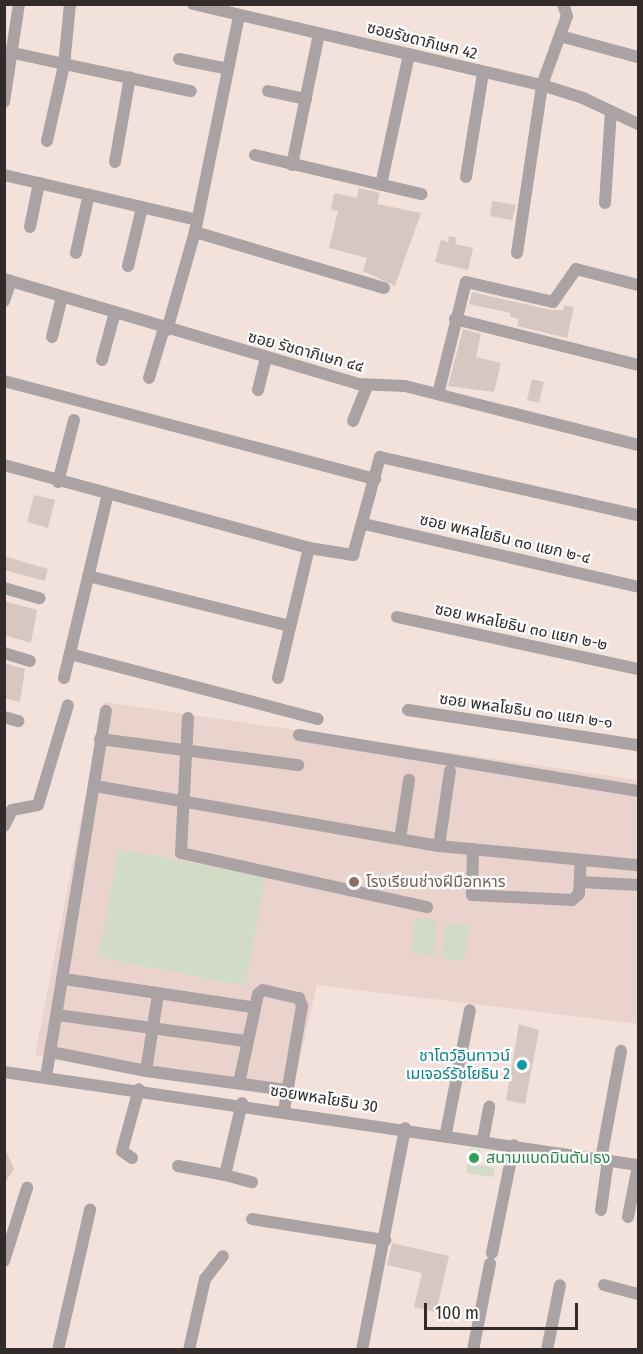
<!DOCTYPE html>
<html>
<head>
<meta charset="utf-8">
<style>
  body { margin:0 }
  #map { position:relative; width:643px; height:1354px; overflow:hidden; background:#f3e2dc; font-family:"Fira Sans Condensed","Noto Sans Thai",sans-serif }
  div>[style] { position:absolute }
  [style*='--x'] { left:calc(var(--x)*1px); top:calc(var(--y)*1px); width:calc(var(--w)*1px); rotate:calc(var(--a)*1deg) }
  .education>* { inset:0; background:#ebd3cd }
  .green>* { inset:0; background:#d1dbc6 }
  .building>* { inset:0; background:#d7c7c1 }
  .minor>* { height:12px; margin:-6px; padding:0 6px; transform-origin:6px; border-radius:6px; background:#aba3a3 }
  .dots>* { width:16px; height:16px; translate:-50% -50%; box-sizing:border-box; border:3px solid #fff; border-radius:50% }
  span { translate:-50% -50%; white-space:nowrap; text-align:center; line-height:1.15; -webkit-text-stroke:4.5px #fff; paint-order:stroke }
  .street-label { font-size:16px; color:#322b29 }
  .education-label { font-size:16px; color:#785e54 }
  .left { translate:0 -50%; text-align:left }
  .culture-label { font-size:16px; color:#0d838f }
  .right { translate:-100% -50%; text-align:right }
  .leisure-label { font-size:16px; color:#27864d }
  .frame { position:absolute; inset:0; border:6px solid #322b29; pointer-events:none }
  .scale { position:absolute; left:424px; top:1303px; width:154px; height:27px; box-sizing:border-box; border:3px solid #322b29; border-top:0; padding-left:8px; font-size:18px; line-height:21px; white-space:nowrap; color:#322b29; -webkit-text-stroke:4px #fff; paint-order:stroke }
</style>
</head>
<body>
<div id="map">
  <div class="education">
    <i style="clip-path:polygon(104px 702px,638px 780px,638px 1024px,317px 985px,291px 1096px,35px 1055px)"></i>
  </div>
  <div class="green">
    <i style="clip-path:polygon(119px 849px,266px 877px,245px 986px,98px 957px)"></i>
    <i style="clip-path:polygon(415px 918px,438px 921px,434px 956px,411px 953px)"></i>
    <i style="clip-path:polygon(446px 923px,469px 926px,464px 961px,441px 958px)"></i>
    <i style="clip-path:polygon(470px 1148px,480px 1150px,478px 1165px,495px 1168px,493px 1177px,466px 1173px)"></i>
  </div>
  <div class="building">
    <i style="clip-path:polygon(359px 188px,380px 193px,377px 204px,421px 213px,395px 286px,363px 271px,367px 258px,329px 248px,338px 211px,331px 210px,334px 193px,357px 198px)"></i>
    <i style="clip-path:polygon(492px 201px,516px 205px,512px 220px,490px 216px)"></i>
    <i style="clip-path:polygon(449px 236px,457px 238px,455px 244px,473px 248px,468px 270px,435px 262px,441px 240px,448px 242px)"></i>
    <i style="clip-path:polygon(472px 292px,551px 310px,563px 310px,564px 305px,574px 307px,567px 338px,517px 326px,519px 319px,510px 317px,511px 313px,469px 304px)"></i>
    <i style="clip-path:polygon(463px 329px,481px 334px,476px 357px,501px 363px,494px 392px,448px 386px)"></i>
    <i style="clip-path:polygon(532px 379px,544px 382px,539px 403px,527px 400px)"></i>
    <i style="clip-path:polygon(34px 495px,55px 500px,48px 528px,27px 522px)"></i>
    <i style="clip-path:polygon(4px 556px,48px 569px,45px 581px,4px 570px)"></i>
    <i style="clip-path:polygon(4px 601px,37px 610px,31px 643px,4px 635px)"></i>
    <i style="clip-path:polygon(4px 663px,25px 669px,20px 702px,4px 698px)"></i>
    <i style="clip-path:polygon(519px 1024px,539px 1030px,525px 1104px,506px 1100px)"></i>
    <i style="clip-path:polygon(4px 1147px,14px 1169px,4px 1184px)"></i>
    <i style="clip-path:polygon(392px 1243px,449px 1256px,436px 1312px,414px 1307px,422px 1273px,387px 1265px)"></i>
  </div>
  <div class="minor">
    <i style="--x:193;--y:4;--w:358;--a:13.1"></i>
    <i style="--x:542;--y:85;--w:43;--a:17.6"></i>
    <i style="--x:583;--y:98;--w:61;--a:25.3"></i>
    <i style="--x:560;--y:36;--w:81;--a:15.1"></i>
    <i style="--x:4;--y:51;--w:191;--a:12.1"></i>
    <i style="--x:179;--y:59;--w:50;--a:11.5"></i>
    <i style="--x:268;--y:91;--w:39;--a:12"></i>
    <i style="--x:4;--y:102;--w:99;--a:-81.3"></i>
    <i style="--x:47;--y:141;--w:78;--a:-77.4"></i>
    <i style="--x:64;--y:65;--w:61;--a:-84.4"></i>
    <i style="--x:255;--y:155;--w:171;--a:13.2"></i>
    <i style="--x:115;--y:162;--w:86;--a:-80"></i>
    <i style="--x:292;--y:165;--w:134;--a:-78.4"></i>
    <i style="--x:4;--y:175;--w:198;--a:13.1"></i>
    <i style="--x:466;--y:177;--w:105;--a:-80.7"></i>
    <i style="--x:381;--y:185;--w:134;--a:-77.9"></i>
    <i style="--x:605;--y:203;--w:92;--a:-86.3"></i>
    <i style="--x:30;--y:227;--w:45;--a:-78.4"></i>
    <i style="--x:195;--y:232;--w:197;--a:16.5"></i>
    <i style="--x:76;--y:253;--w:60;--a:-77.6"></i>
    <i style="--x:517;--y:253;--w:170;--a:-81.5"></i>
    <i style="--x:542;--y:85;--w:73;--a:-70.1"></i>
    <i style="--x:567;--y:16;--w:13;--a:-108"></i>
    <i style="--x:128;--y:266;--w:60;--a:-76.4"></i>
    <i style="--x:4;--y:279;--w:369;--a:16.5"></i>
    <i style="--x:358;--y:384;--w:47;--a:2.4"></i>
    <i style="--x:405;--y:386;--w:240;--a:14.2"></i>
    <i style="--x:4;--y:301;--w:21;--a:-71"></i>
    <i style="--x:455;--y:319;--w:189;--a:14.1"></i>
    <i style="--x:167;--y:330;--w:102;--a:-74.1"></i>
    <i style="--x:195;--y:232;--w:220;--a:-78.5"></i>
    <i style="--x:52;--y:337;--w:41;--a:-76"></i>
    <i style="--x:102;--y:360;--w:50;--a:-74.8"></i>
    <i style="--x:149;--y:378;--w:52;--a:-73.3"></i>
    <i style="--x:4;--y:381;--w:384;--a:14.8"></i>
    <i style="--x:258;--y:390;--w:32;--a:-76"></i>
    <i style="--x:438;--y:394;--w:115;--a:-76"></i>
    <i style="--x:466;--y:282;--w:89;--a:12.9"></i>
    <i style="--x:553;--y:302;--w:40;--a:-55.1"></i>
    <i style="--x:576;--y:269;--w:64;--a:14.5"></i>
    <i style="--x:353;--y:421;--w:38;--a:-68"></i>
    <i style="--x:4;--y:465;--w:316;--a:15.2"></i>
    <i style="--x:309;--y:548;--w:45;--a:9"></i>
    <i style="--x:353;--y:555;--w:102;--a:-74.6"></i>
    <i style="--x:380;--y:457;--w:264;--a:12.7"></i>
    <i style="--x:58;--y:482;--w:64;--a:-75.5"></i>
    <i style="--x:364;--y:524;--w:281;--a:12.9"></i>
    <i style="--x:88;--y:576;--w:208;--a:13.9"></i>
    <i style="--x:4;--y:588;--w:37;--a:16"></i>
    <i style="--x:397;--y:617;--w:247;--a:12.2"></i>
    <i style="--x:4;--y:653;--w:27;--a:17"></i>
    <i style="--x:70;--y:654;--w:256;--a:14.7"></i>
    <i style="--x:64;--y:678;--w:189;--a:-76.6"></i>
    <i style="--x:278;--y:678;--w:134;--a:-76.6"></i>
    <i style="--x:408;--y:710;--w:233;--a:8.7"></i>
    <i style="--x:4;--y:717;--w:15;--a:16"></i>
    <i style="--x:188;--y:718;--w:135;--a:93"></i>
    <i style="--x:181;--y:853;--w:252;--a:12.4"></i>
    <i style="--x:299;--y:735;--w:344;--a:9.4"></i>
    <i style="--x:100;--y:739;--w:200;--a:7.5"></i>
    <i style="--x:95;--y:786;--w:349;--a:9.9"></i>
    <i style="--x:439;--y:846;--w:200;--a:5.5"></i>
    <i style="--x:4;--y:826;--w:18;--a:-63"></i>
    <i style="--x:12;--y:810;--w:26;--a:-11"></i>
    <i style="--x:38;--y:805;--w:104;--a:-73.3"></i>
    <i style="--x:400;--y:839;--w:60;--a:-81.3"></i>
    <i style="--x:439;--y:846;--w:76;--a:-81.7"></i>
    <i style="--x:473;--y:849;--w:46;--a:91.2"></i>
    <i style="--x:472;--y:895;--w:100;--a:2.9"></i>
    <i style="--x:572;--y:900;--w:9;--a:-41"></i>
    <i style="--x:579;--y:894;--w:34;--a:-87"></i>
    <i style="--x:580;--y:882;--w:58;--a:3"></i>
    <i style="--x:64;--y:979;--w:190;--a:8.5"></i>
    <i style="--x:58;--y:1015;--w:189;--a:7.9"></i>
    <i style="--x:51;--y:1052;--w:97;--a:11.3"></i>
    <i style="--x:146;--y:1071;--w:141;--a:7.7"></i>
    <i style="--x:146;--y:1071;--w:78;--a:-81.1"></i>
    <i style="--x:4;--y:1072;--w:641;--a:8.35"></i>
    <i style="--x:46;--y:1077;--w:371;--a:-80.7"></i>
    <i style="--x:239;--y:1083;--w:91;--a:-77.9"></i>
    <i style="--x:258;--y:994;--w:6;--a:-39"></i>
    <i style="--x:263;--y:990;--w:37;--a:13"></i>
    <i style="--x:299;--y:998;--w:9;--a:69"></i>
    <i style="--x:302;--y:1006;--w:106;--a:99.8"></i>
    <i style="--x:446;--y:1133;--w:125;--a:-79"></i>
    <i style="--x:483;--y:1139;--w:33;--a:-79"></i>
    <i style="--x:132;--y:1158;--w:12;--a:-145"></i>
    <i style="--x:122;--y:1151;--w:64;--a:-74.7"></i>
    <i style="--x:601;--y:1159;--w:110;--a:-79.5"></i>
    <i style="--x:178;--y:1166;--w:48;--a:10.8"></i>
    <i style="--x:225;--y:1175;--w:74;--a:-76.7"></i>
    <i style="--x:225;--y:1175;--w:28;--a:15"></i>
    <i style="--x:601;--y:1210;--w:50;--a:-82"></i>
    <i style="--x:628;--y:1217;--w:52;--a:-78.9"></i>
    <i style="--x:252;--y:1219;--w:135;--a:9"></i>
    <i style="--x:492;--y:1253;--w:110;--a:-78.5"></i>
    <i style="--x:4;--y:1261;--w:77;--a:-72.5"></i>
    <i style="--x:604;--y:1285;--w:35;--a:15"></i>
    <i style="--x:58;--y:1350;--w:144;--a:-77.1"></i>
    <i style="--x:189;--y:1350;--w:73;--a:-77.3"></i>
    <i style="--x:205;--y:1279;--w:29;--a:-52"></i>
    <i style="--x:362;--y:1350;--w:226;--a:-79"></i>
    <i style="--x:473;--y:1350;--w:88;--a:-78.8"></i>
    <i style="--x:547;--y:1350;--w:66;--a:-78.7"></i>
  </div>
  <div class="dots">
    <i style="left:354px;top:882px;background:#8d6e63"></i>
    <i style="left:522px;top:1065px;background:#0f9aa8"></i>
    <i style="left:474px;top:1158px;background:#2e9e5b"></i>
  </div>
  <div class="street-label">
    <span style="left:422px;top:41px;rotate:14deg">ซอยรัชดาภิเษก 42</span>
    <span style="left:306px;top:352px;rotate:15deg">ซอย รัชดาภิเษก ๔๔</span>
    <span style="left:505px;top:539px;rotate:13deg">ซอย พหลโยธิน ๓๐ แยก ๒-๔</span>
    <span style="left:521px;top:627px;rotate:12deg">ซอย พหลโยธิน ๓๐ แยก ๒-๒</span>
    <span style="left:526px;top:711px;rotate:8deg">ซอย พหลโยธิน ๓๐ แยก ๒-๑</span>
    <span style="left:324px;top:1099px;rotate:9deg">ซอยพหลโยธิน 30</span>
  </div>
  <div class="education-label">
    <span class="left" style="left:366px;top:882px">โรงเรียนช่างฝีมือทหาร</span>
  </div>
  <div class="culture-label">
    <span class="right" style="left:510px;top:1065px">ชาโตว์อินทาวน์<br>เมเจอร์รัชโยธิน 2</span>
  </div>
  <div class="leisure-label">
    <span class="left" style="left:486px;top:1158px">สนามแบดมินตัน ธง</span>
  </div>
  <div class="frame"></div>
  <div class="scale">100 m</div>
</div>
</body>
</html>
